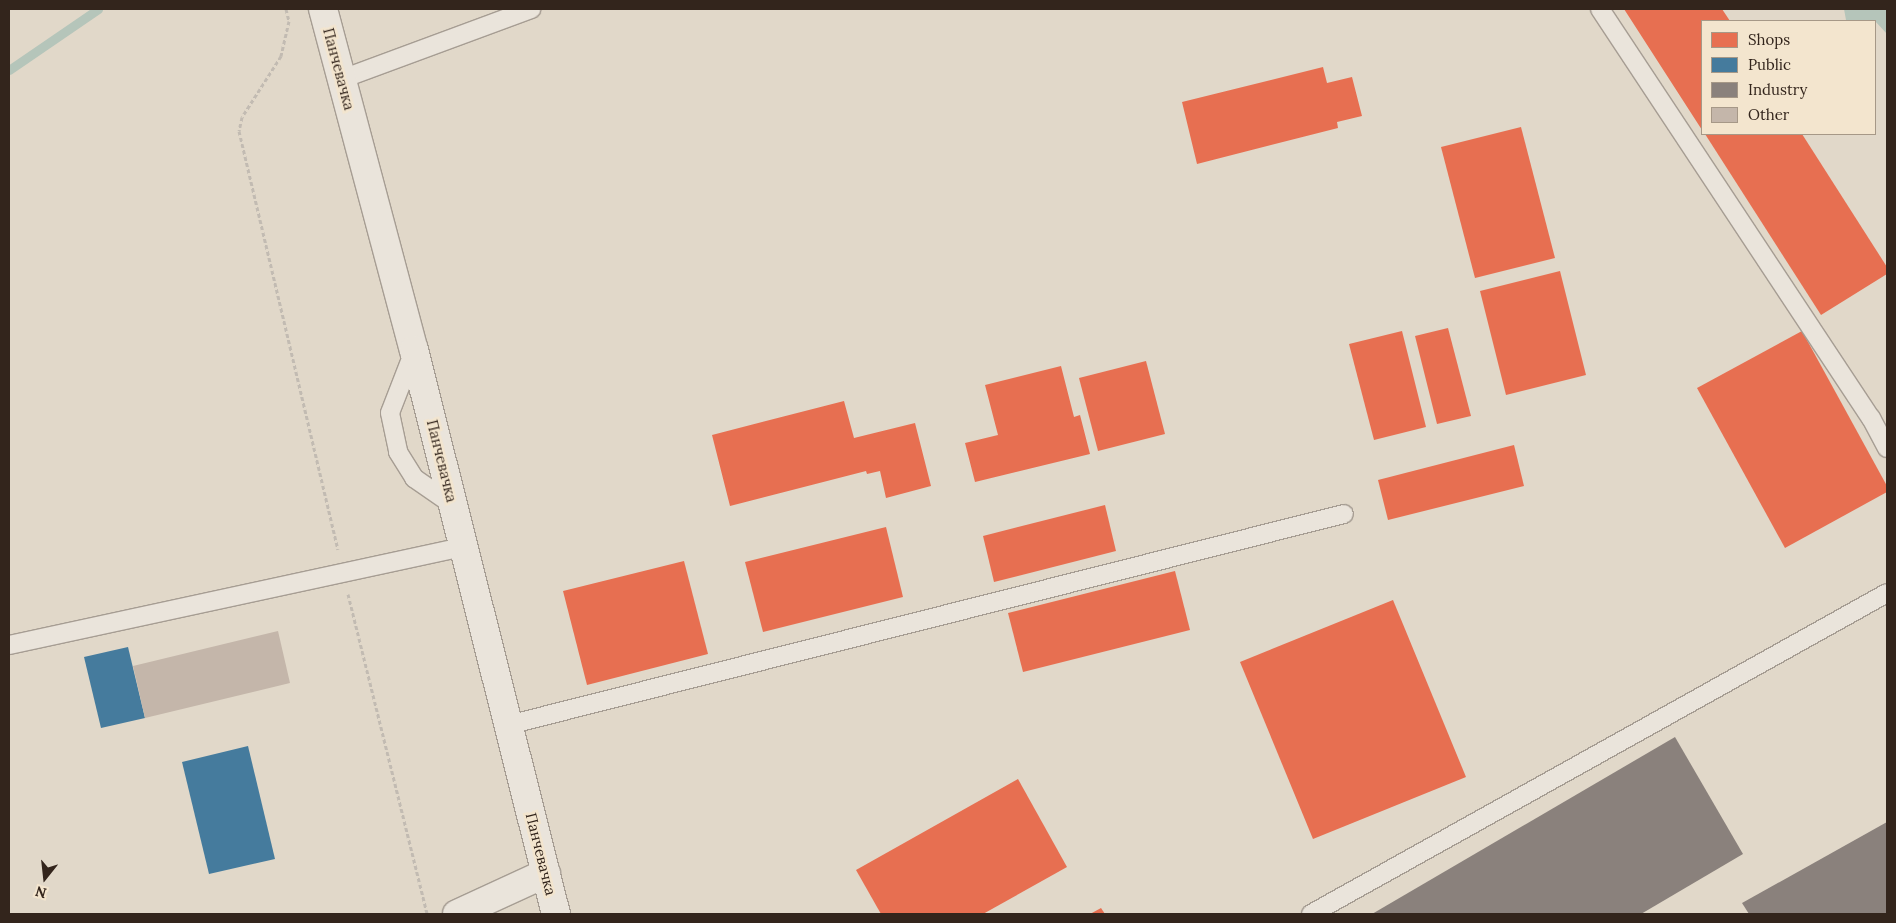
<!DOCTYPE html>
<html>
<head>
<meta charset="utf-8">
<style>
  body { margin:0 }
  #map { position:relative; width:1896px; height:923px; overflow:hidden; background:#e1d8c9; font-family:Lora,serif }
  div>[style] { position:absolute }
  [style*='--x'] { left:calc(var(--x)*1px); top:calc(var(--y)*1px); width:calc(var(--w)*1px); rotate:calc(var(--a)*1deg) }
  .water>* { inset:0; background:#b5c5ba }
  .shops>* { inset:0; background:#e76f51 }
  .public>* { inset:0; background:#457b9d }
  .industry>* { inset:0; background:#8a817c }
  .stream>* { height:9px; margin:-4.5px; padding:0 4.5px; transform-origin:4.5px; border-radius:4.5px; background:#b5c5ba }
  .building>* { inset:0; background:#c4b6aa }
  .path>* { height:3px; margin-top:-1.5px; transform-origin:0; background:repeating-linear-gradient(90deg,#c2bbb2 0 4px,transparent 0 6.5px) }
  .roads { filter:drop-shadow(1px 0 #a69d93) drop-shadow(-1px 0 #a69d93) drop-shadow(0 1px #a69d93) drop-shadow(0 -1px #a69d93) }
  .service>* { height:18px; margin:-9px; padding:0 9px; transform-origin:9px; border-radius:9px; background:#eae4db }
  .minor>* { height:28px; margin:-14px; padding:0 14px; transform-origin:14px; border-radius:14px; background:#eae4db }
  .tertiary>* { height:28px; margin:-14px; padding:0 14px; transform-origin:14px; border-radius:14px; background:#eae4db }
  span { translate:-50% -50%; white-space:nowrap; text-align:center; line-height:1.15; -webkit-text-stroke:5px #f3e5ce; paint-order:stroke }
  .street-label { font-size:15px; color:#33251c }
  .frame { position:absolute; inset:0; border:10px solid #33251c; pointer-events:none }
  .legend { position:absolute; left:1701px; top:20px; width:175px; height:115px; box-sizing:border-box; background:#f3e5ce; border:1px solid #a69887; margin:0; padding:6px 9px; list-style:none; font-size:15px; color:#33251c }
  .legend li { display:flex; align-items:center; gap:10px; height:25px }
  .legend b { width:25px; border:1px solid #a69887 }
  .north { position:absolute; left:20px; top:853px; width:50px; height:50px; -webkit-text-stroke:4px #f3e5ce; paint-order:stroke; rotate:196deg; font-size:14px; font-weight:700; line-height:20px; text-align:center; color:#33251c }
  .north::after { content:''; display:block; margin:auto; width:18px; height:22px; background:#33251c; clip-path:polygon(50% 0,100% 100%,50% 72%,0 100%) }
</style>
</head>
<body>
<div id="map">
  <div class="water">
    <i style="clip-path:polygon(1844px 9px,1887px 9px,1887px 34px,1875px 21px,1846px 20px)"></i>
  </div>
  <div class="shops">
    <i style="clip-path:polygon(1624px 9px,1722px 9px,1730px 21px,1702px 21px,1702px 130px)"></i>
    <i style="clip-path:polygon(1323px 67px,1327px 83px,1352px 77px,1362px 116px,1337px 122px,1338px 128px,1197px 164px,1182px 102px)"></i>
    <i style="clip-path:polygon(1521px 127px,1555px 258px,1475px 278px,1441px 147px)"></i>
    <i style="clip-path:polygon(1705px 134px,1802px 134px,1887px 267px,1887px 274px,1821px 315px)"></i>
    <i style="clip-path:polygon(1560px 271px,1586px 375px,1506px 395px,1480px 291px)"></i>
    <i style="clip-path:polygon(1448px 328px,1471px 416px,1437px 424px,1415px 336px)"></i>
    <i style="clip-path:polygon(1402px 331px,1426px 427px,1374px 440px,1349px 344px)"></i>
    <i style="clip-path:polygon(1802px 331px,1887px 486px,1887px 492px,1785px 548px,1697px 388px)"></i>
    <i style="clip-path:polygon(1146px 361px,1165px 434px,1098px 451px,1079px 378px)"></i>
    <i style="clip-path:polygon(1061px 366px,1074px 417px,1080px 415px,1090px 454px,975px 482px,965px 443px,998px 435px,985px 385px)"></i>
    <i style="clip-path:polygon(844px 401px,854px 438px,915px 423px,931px 486px,886px 498px,880px 471px,867px 474px,866px 471px,730px 506px,712px 435px)"></i>
    <i style="clip-path:polygon(1514px 445px,1524px 486px,1388px 520px,1378px 480px)"></i>
    <i style="clip-path:polygon(1105px 505px,1116px 551px,994px 582px,983px 536px)"></i>
    <i style="clip-path:polygon(886px 527px,903px 597px,763px 632px,745px 562px)"></i>
    <i style="clip-path:polygon(684px 561px,708px 654px,587px 685px,563px 591px)"></i>
    <i style="clip-path:polygon(1175px 571px,1190px 630px,1023px 672px,1008px 613px)"></i>
    <i style="clip-path:polygon(1393px 600px,1466px 777px,1313px 839px,1240px 662px)"></i>
    <i style="clip-path:polygon(1018px 779px,1067px 867px,983px 914px,881px 914px,856px 870px)"></i>
    <i style="clip-path:polygon(1101px 908px,1105px 914px,1090px 914px)"></i>
  </div>
  <div class="public">
    <i style="clip-path:polygon(128px 647px,145px 718px,101px 728px,84px 657px)"></i>
    <i style="clip-path:polygon(248px 746px,275px 859px,209px 874px,182px 762px)"></i>
  </div>
  <div class="industry">
    <i style="clip-path:polygon(1675px 737px,1743px 854px,1641px 914px,1372px 914px)"></i>
    <i style="clip-path:polygon(1887px 822px,1887px 914px,1749px 914px,1742px 903px)"></i>
  </div>
  <div class="stream">
    <i style="--x:9;--y:70;--w:108;--a:-34.4"></i>
  </div>
  <div class="building">
    <i style="clip-path:polygon(278px 631px,290px 683px,145px 718px,133px 666px)"></i>
  </div>
  <div class="path">
    <i style="--x:286;--y:9;--w:12;--a:76"></i>
    <i style="--x:289;--y:21;--w:36;--a:103"></i>
    <i style="--x:281;--y:56;--w:72;--a:122.6"></i>
    <i style="--x:242;--y:117;--w:14;--a:102"></i>
    <i style="--x:239;--y:131;--w:430;--a:76.7"></i>
    <i style="--x:348;--y:594;--w:330;--a:76.1"></i>
  </div>
  <div class="roads">
    <div class="service">
      <i style="--x:1600;--y:9;--w:491;--a:56.5"></i>
      <i style="--x:1871;--y:418;--w:34;--a:62"></i>
      <i style="--x:342;--y:79;--w:202;--a:-20.3"></i>
      <i style="--x:414;--y:351;--w:66;--a:111.2"></i>
      <i style="--x:390;--y:413;--w:40;--a:78"></i>
      <i style="--x:398;--y:452;--w:31;--a:58"></i>
      <i style="--x:414;--y:478;--w:47;--a:34.7"></i>
      <i style="--x:9;--y:645;--w:465;--a:-12.2"></i>
      <i style="--x:508;--y:725;--w:862;--a:-14.17"></i>
      <i style="--x:1311;--y:914;--w:659;--a:-29.13"></i>
    </div>
    <div class="minor">
      <i style="--x:457;--y:914;--w:98;--a:-24.7"></i>
    </div>
    <div class="tertiary">
      <i style="--x:323;--y:9;--w:353;--a:75.1"></i>
      <i style="--x:414;--y:350;--w:582;--a:75.87"></i>
    </div>
  </div>
  <div class="street-label">
    <span style="left:339px;top:69px;rotate:75deg">Панчевачка</span>
    <span style="left:442px;top:461px;rotate:76deg">Панчевачка</span>
    <span style="left:541px;top:854px;rotate:76deg">Панчевачка</span>
  </div>
  <div class="frame"></div>
  <ul class="legend">
  <li><b style="height:14px;background:#e76f51"></b>Shops</li>
  <li><b style="height:14px;background:#457b9d"></b>Public</li>
  <li><b style="height:14px;background:#8a817c"></b>Industry</li>
  <li><b style="height:14px;background:#c4b6aa"></b>Other</li>
  </ul>
  <div class="north">N</div>
</div>
</body>
</html>
